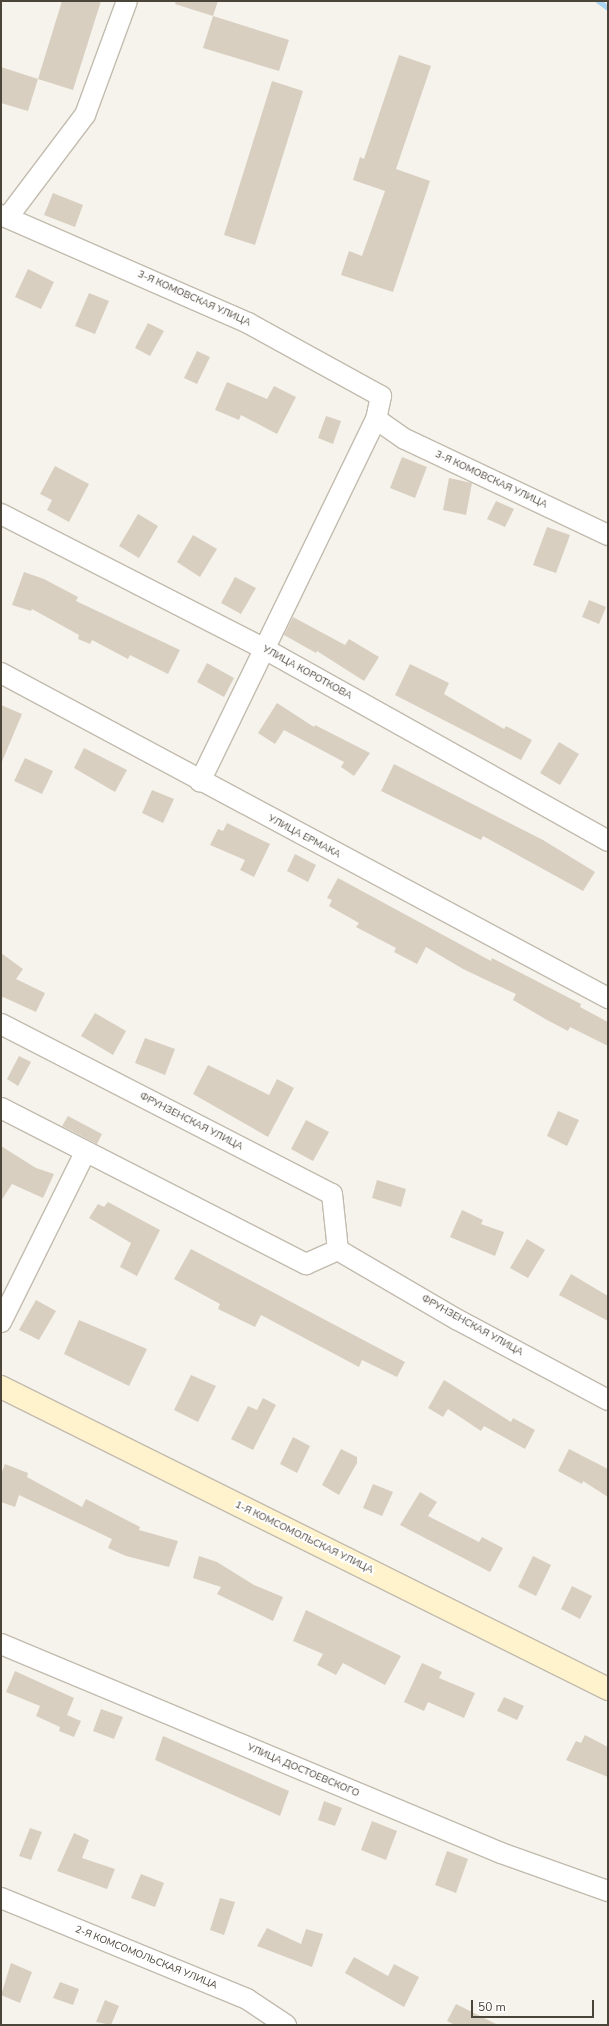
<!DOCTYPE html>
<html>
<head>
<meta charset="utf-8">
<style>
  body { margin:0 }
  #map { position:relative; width:609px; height:2026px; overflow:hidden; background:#f6f3ec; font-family:"Nunito Sans",sans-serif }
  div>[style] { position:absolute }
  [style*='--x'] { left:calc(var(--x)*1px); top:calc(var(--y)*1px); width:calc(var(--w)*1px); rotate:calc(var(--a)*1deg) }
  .stream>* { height:5px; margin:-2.5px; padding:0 2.5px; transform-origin:2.5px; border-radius:2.5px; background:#a9d4f2 }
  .building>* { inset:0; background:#d8cfc1 }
  .roads { filter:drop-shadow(1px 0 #c2bbae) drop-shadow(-1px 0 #c2bbae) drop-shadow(0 1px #c2bbae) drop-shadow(0 -1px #c2bbae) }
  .street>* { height:20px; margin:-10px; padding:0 10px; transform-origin:10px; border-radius:10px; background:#fff }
  .secondary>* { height:22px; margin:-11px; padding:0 11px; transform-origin:11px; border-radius:11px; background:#fff3cd }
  span { translate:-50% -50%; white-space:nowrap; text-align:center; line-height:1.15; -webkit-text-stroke:4px #fff; paint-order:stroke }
  .street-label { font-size:10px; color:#4b4439 }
  .frame { position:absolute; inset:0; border:2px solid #4b4439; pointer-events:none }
  .scale { position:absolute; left:471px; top:2000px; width:123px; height:18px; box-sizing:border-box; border:2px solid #4b4439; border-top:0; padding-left:5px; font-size:12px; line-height:14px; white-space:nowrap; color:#4b4439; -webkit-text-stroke:3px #fff; paint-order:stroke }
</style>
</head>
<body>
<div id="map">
  <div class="stream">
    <i style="--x:598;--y:1;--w:12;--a:35"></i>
  </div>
  <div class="building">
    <i style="clip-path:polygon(62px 1px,101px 1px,73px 90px,38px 79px)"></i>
    <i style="clip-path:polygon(176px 1px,218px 1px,213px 16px,175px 4px)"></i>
    <i style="clip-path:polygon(213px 16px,289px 40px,279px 71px,203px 48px)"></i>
    <i style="clip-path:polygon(399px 55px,431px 66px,396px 169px,430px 181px,393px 292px,341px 275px,349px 251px,362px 256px,385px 191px,353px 180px,360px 157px,364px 159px)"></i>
    <i style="clip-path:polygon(1px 67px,38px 79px,28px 111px,1px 103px)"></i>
    <i style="clip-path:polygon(272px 81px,303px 91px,255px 245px,224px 235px)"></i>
    <i style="clip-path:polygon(53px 193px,83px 205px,75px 227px,44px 215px)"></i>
    <i style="clip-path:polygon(28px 269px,54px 282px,41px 309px,15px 297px)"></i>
    <i style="clip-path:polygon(89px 293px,109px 301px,95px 334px,75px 326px)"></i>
    <i style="clip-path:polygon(148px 323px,164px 331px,150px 356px,135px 348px)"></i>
    <i style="clip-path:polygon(197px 351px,210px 357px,197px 384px,184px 378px)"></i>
    <i style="clip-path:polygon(227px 382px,267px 399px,274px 386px,296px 397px,277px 434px,241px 415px,239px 420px,215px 410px)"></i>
    <i style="clip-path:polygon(326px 416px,341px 421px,333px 444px,318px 438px)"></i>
    <i style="clip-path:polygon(402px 457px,427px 467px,415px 498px,390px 488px)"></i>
    <i style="clip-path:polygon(55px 466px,89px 484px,69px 522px,47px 510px,52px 500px,40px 494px)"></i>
    <i style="clip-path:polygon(449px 478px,472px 483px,466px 515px,443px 510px)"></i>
    <i style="clip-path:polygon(496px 501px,514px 509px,505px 527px,487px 519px)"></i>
    <i style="clip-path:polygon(138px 514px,158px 526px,139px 558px,119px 546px)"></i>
    <i style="clip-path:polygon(547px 527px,570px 535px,556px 573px,533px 565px)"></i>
    <i style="clip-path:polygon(193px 535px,217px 549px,200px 577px,177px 562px)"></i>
    <i style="clip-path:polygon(24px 572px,44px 579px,78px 597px,76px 601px,180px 650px,168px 674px,130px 655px,128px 659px,92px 640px,90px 644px,78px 639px,79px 635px,32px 609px,31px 611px,12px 605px)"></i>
    <i style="clip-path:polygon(235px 577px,256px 588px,241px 614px,221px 603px)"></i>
    <i style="clip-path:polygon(589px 600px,606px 607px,599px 624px,582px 617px)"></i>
    <i style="clip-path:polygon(293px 617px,345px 645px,349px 639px,379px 657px,364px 681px,317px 651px,316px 653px,284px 635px)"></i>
    <i style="clip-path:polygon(207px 663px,234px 678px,224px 697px,197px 682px)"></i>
    <i style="clip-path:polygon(410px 664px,449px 683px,444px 694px,504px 729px,506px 726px,532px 740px,521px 760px,395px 695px)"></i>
    <i style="clip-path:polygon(277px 703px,314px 727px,315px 725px,370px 753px,354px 776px,341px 767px,344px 762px,284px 730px,275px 744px,258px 733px)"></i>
    <i style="clip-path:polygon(1px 705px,22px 714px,1px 764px)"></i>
    <i style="clip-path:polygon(559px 742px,579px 754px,560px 785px,540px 773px)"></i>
    <i style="clip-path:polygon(84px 748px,127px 770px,115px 792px,74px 768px)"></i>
    <i style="clip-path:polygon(25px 758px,53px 771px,42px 794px,14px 781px)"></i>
    <i style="clip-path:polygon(394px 764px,543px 840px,595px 872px,583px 891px,483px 836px,481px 840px,381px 791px)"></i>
    <i style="clip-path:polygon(152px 790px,174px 799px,163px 823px,142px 813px)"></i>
    <i style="clip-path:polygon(227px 823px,270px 844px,254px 877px,240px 870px,245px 860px,210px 845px,218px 829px,223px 831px)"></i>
    <i style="clip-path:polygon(295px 854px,316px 865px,308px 882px,287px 871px)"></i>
    <i style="clip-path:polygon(338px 878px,491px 961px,492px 958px,581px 1004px,580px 1007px,608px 1022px,608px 1046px,570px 1027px,568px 1031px,547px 1020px,513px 1000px,516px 994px,463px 969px,426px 947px,417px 964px,394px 952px,396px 948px,356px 927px,359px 923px,329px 906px,332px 900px,327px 898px)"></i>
    <i style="clip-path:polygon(1px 953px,23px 969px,16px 979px,45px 993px,36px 1012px,3px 997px,1px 999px)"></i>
    <i style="clip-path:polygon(95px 1013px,126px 1031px,113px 1055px,81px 1036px)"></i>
    <i style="clip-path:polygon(145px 1038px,175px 1049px,165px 1075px,135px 1063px)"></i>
    <i style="clip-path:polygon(19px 1056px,31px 1062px,18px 1086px,7px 1079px)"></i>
    <i style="clip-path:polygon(208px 1065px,269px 1095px,277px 1079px,294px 1088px,268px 1137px,193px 1094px)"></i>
    <i style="clip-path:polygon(558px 1111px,579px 1120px,567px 1146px,547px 1136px)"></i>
    <i style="clip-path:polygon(68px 1116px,102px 1134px,97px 1144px,62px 1126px)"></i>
    <i style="clip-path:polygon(306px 1120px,329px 1132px,313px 1161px,291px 1149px)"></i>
    <i style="clip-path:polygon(1px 1146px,36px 1168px,54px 1174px,43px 1198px,12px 1184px,1px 1201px)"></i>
    <i style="clip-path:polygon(377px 1180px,406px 1189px,401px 1207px,372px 1198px)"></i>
    <i style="clip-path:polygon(108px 1202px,160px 1230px,137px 1276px,120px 1267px,131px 1243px,89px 1218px,98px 1204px,104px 1207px)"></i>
    <i style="clip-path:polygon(462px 1210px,483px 1220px,481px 1224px,504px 1232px,495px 1256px,450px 1237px)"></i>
    <i style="clip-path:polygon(527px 1239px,545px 1250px,528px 1278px,510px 1268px)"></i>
    <i style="clip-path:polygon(191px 1249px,405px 1362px,397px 1377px,362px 1360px,359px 1367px,261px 1315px,255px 1327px,218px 1309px,220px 1304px,174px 1279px)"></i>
    <i style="clip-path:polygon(571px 1274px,608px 1296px,608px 1321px,559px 1295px)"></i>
    <i style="clip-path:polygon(36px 1300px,56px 1311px,39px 1340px,19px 1330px)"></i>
    <i style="clip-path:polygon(79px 1320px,147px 1349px,129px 1386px,64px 1354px)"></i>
    <i style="clip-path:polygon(191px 1375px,216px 1386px,198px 1422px,174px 1410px)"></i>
    <i style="clip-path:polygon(444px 1380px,511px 1422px,513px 1418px,535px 1430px,525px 1449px,484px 1426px,481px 1431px,448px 1409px,443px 1417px,428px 1408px)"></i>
    <i style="clip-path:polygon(263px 1398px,276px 1405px,253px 1450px,231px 1439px,248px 1406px,257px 1410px)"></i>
    <i style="clip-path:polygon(293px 1437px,310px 1446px,297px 1473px,280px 1464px)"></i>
    <i style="clip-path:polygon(341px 1449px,357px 1457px,357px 1463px,339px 1495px,322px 1485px)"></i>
    <i style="clip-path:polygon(569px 1449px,608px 1469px,608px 1497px,583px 1481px,582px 1484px,558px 1471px)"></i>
    <i style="clip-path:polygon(5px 1464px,28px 1473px,27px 1477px,82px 1507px,86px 1499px,140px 1527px,139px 1530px,178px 1541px,169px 1567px,126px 1556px,108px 1548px,112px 1539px,19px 1495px,15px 1507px,1px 1502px,1px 1474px)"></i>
    <i style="clip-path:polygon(373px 1484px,393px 1492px,382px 1516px,363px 1508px)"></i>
    <i style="clip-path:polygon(420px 1492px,437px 1502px,428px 1516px,479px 1542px,482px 1537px,503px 1548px,490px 1572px,400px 1525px)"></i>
    <i style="clip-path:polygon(199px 1556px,217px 1562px,254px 1585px,283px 1597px,273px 1621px,217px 1594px,221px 1587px,193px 1578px)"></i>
    <i style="clip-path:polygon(533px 1556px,551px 1565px,536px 1596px,518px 1587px)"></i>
    <i style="clip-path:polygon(572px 1586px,592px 1596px,580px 1619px,561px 1609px)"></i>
    <i style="clip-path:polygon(306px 1610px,401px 1656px,385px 1685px,343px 1663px,336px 1675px,317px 1665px,323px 1654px,293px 1641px)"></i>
    <i style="clip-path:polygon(422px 1663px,442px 1672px,439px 1678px,475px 1693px,464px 1718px,428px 1702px,424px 1711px,404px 1702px)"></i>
    <i style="clip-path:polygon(15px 1671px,74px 1698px,67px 1715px,81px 1721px,74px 1737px,59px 1731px,60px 1727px,36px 1716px,40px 1706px,6px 1692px)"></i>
    <i style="clip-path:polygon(504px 1697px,524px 1706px,517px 1720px,497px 1711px)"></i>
    <i style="clip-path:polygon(101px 1709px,123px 1717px,114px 1739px,93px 1731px)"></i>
    <i style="clip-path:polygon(585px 1735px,608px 1747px,608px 1777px,566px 1760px,576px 1741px,581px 1743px)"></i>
    <i style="clip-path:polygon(163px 1736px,289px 1791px,280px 1816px,155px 1760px)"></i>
    <i style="clip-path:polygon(324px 1801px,342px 1808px,335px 1826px,318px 1820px)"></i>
    <i style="clip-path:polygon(372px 1821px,397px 1831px,386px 1860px,361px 1850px)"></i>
    <i style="clip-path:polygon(30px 1828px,42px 1832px,31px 1860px,19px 1856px)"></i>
    <i style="clip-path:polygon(74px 1833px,89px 1840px,82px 1858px,115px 1869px,107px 1889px,57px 1871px)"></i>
    <i style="clip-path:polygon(447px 1851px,468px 1859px,456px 1893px,435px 1885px)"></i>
    <i style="clip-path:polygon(141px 1874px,164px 1883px,155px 1907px,131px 1898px)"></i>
    <i style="clip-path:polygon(220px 1898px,235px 1902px,224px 1935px,210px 1930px)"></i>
    <i style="clip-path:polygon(267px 1928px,301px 1944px,306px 1929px,323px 1934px,312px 1967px,257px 1946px)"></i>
    <i style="clip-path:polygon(354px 1957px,388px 1976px,394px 1964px,419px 1977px,404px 2007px,345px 1973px)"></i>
    <i style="clip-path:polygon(11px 1963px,32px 1972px,20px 2003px,1px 1995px)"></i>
    <i style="clip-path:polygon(60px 1982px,79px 1989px,73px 2005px,53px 1998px)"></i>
    <i style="clip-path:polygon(105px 2000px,119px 2006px,111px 2025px,96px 2022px)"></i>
    <i style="clip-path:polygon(456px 2004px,498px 2025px,455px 2025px,447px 2021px)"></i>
  </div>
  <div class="roads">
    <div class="street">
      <i style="--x:1;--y:215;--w:270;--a:23.6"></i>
      <i style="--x:248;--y:323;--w:152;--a:28.8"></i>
      <i style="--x:381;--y:396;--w:24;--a:102"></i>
      <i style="--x:376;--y:419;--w:403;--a:115.9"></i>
      <i style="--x:8;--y:217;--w:128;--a:-53"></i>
      <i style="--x:85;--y:115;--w:121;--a:-69.8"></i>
      <i style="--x:376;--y:419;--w:35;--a:35"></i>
      <i style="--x:405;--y:439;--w:225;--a:25.3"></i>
      <i style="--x:1;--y:514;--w:294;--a:27.1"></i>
      <i style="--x:263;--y:648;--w:395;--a:29.2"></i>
      <i style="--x:1;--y:673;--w:689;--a:28.17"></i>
      <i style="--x:1;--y:1024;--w:372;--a:27.2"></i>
      <i style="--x:332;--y:1194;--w:56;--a:83.9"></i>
      <i style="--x:338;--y:1250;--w:139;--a:30.3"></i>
      <i style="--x:458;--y:1320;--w:170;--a:28.1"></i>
      <i style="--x:1;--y:1108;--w:343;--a:27.1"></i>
      <i style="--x:306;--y:1264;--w:35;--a:-24"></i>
      <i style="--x:1;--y:1322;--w:189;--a:-63.6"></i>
      <i style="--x:1;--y:1644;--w:542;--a:22.68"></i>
      <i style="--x:501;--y:1853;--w:114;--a:19.6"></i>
      <i style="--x:1;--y:1898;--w:266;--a:22.3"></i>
      <i style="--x:247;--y:1999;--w:47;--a:33.7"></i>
    </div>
    <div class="secondary">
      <i style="--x:1;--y:1387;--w:678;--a:26.45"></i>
    </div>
  </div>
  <div class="street-label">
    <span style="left:194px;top:299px;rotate:24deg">3-Я КОМОВСКАЯ УЛИЦА</span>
    <span style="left:491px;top:480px;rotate:25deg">3-Я КОМОВСКАЯ УЛИЦА</span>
    <span style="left:307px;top:673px;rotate:29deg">УЛИЦА КОРОТКОВА</span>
    <span style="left:304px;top:837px;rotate:28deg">УЛИЦА ЕРМАКА</span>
    <span style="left:191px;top:1122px;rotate:27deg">ФРУНЗЕНСКАЯ УЛИЦА</span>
    <span style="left:472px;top:1326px;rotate:29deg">ФРУНЗЕНСКАЯ УЛИЦА</span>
    <span style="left:304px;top:1538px;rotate:26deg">1-Я КОМСОМОЛЬСКАЯ УЛИЦА</span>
    <span style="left:303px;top:1771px;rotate:23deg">УЛИЦА ДОСТОЕВСКОГО</span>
    <span style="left:146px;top:1958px;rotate:22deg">2-Я КОМСОМОЛЬСКАЯ УЛИЦА</span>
  </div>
  <div class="frame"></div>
  <div class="scale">50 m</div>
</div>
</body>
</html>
